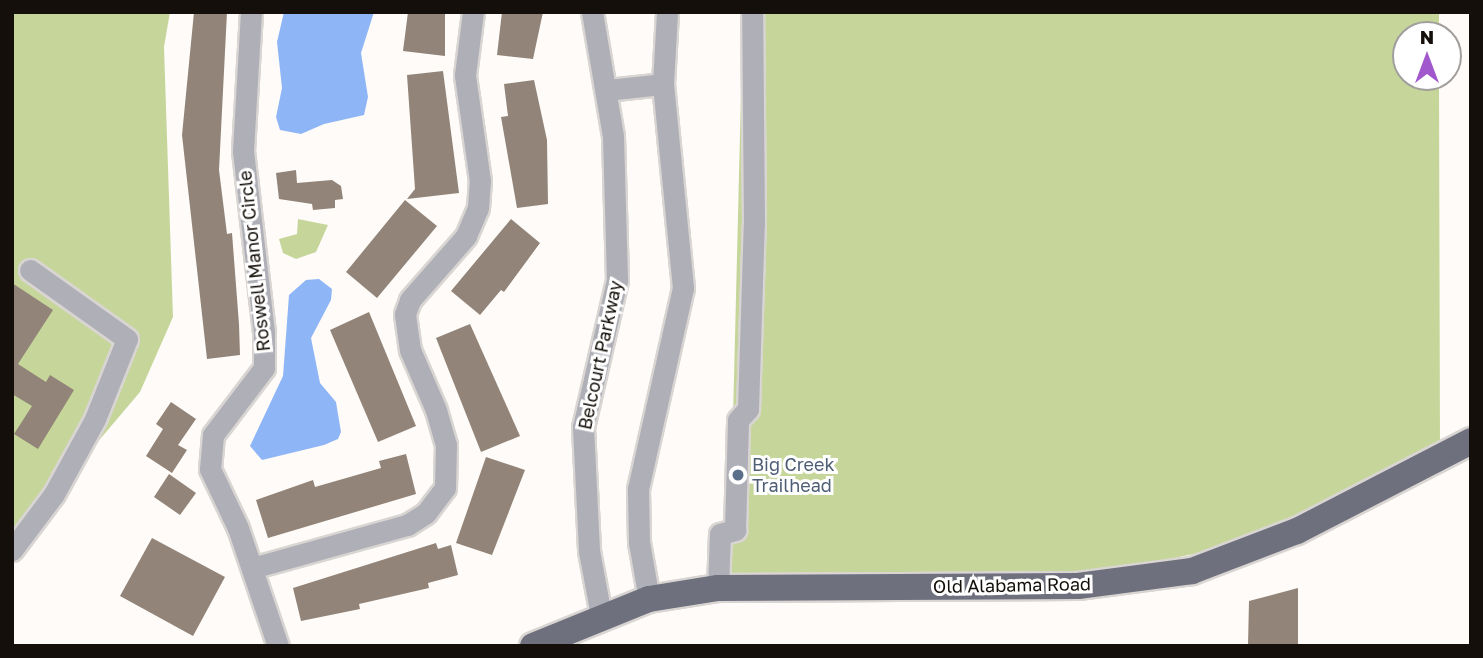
<!DOCTYPE html>
<html>
<head>
<meta charset="utf-8">
<style>
  body { margin:0 }
  #map { position:relative; width:1483px; height:658px; overflow:hidden; background:#fefbf8; font-family:"Golos Text",sans-serif }
  div>[style] { position:absolute }
  [style*='--x'] { left:calc(var(--x)*1px); top:calc(var(--y)*1px); width:calc(var(--w)*1px); rotate:calc(var(--a)*1deg) }
  .green>* { inset:0; background:#c6d69a }
  .water>* { inset:0; background:#8eb5f6 }
  .building>* { inset:0; background:#928478 }
  .roads { filter:drop-shadow(2px 0 #d9d5d2) drop-shadow(-2px 0 #d9d5d2) drop-shadow(0 2px #d9d5d2) drop-shadow(0 -2px #d9d5d2) }
  .minor>* { height:21px; margin:-10.5px; padding:0 10.5px; transform-origin:10.5px; border-radius:10.5px; background:#aeafb7 }
  .major>* { height:26px; margin:-13px; padding:0 13px; transform-origin:13px; border-radius:13px; background:#6f707e }
  .dots>* { width:19px; height:19px; translate:-50% -50%; box-sizing:border-box; border:4px solid #fff; border-radius:50% }
  span { translate:-50% -50%; white-space:nowrap; text-align:center; line-height:1.15; -webkit-text-stroke:6px #fff; paint-order:stroke }
  .street-label { font-size:18px; color:#140f0a }
  .service-label { font-size:18px; color:#4e5e75 }
  .left { translate:0 -50%; text-align:left }
  .frame { position:absolute; inset:0; border:14px solid #140f0a; pointer-events:none }
  .north { position:absolute; left:1392px; top:21px; width:70px; height:70px; box-sizing:border-box; background:#fff; border:2px solid #a19f9d; border-radius:50%; rotate:0deg; font-size:19px; font-weight:700; line-height:28px; text-align:center; color:#140f0a }
  .north::after { content:''; display:block; margin:auto; width:24px; height:32px; background:#a058cc; clip-path:polygon(50% 0,100% 100%,50% 72%,0 100%) }
</style>
</head>
<body>
<div id="map">
  <div class="green">
    <i style="clip-path:polygon(12px 12px,170px 12px,164px 47px,173px 317px,140px 392px,12px 543px)"></i>
    <i style="clip-path:polygon(743px 12px,1439px 12px,1439px 35px,1406px 35px,1406px 77px,1439px 77px,1440px 448px,1268px 538px,1128px 568px,948px 579px,729px 580px)"></i>
    <i style="clip-path:polygon(298px 219px,328px 225px,316px 252px,296px 259px,283px 253px,279px 239px,297px 234px)"></i>
  </div>
  <div class="water">
    <i style="clip-path:polygon(284px 12px,374px 12px,361px 53px,368px 97px,364px 115px,324px 124px,301px 134px,280px 130px,276px 117px,282px 88px,277px 42px)"></i>
    <i style="clip-path:polygon(319px 279px,332px 289px,331px 300px,311px 338px,320px 383px,336px 402px,341px 432px,338px 439px,324px 445px,262px 460px,250px 446px,283px 376px,289px 295px,306px 280px)"></i>
  </div>
  <div class="building">
    <i style="clip-path:polygon(194px 12px,227px 12px,219px 170px,227px 234px,232px 233px,239px 324px,240px 355px,207px 359px,182px 135px)"></i>
    <i style="clip-path:polygon(408px 12px,445px 12px,445px 56px,403px 51px)"></i>
    <i style="clip-path:polygon(502px 12px,543px 12px,533px 59px,497px 55px)"></i>
    <i style="clip-path:polygon(443px 71px,459px 193px,407px 199px,415px 189px,407px 75px)"></i>
    <i style="clip-path:polygon(534px 80px,547px 140px,548px 204px,517px 208px,501px 117px,508px 116px,504px 84px)"></i>
    <i style="clip-path:polygon(296px 170px,297px 183px,332px 180px,341px 186px,343px 199px,335px 200px,335px 208px,313px 210px,312px 204px,279px 199px,276px 173px)"></i>
    <i style="clip-path:polygon(405px 200px,437px 226px,377px 298px,346px 272px)"></i>
    <i style="clip-path:polygon(511px 219px,540px 243px,504px 292px,501px 290px,480px 315px,451px 291px)"></i>
    <i style="clip-path:polygon(12px 283px,53px 310px,18px 364px,46px 382px,50px 375px,74px 390px,38px 449px,14px 434px,32px 406px,12px 394px)"></i>
    <i style="clip-path:polygon(369px 312px,416px 426px,378px 442px,330px 330px)"></i>
    <i style="clip-path:polygon(470px 324px,520px 436px,481px 452px,436px 338px)"></i>
    <i style="clip-path:polygon(171px 402px,196px 419px,178px 445px,187px 450px,172px 473px,146px 456px,163px 429px,156px 424px)"></i>
    <i style="clip-path:polygon(406px 454px,416px 494px,268px 538px,256px 500px,313px 480px,315px 487px,381px 468px,379px 461px)"></i>
    <i style="clip-path:polygon(486px 457px,525px 470px,492px 555px,456px 543px)"></i>
    <i style="clip-path:polygon(169px 474px,196px 493px,180px 515px,154px 497px)"></i>
    <i style="clip-path:polygon(152px 538px,225px 577px,193px 636px,120px 596px)"></i>
    <i style="clip-path:polygon(436px 543px,438px 549px,451px 545px,458px 575px,428px 583px,429px 588px,359px 604px,360px 609px,301px 621px,293px 588px)"></i>
    <i style="clip-path:polygon(1298px 588px,1298px 646px,1248px 646px,1249px 601px)"></i>
  </div>
  <div class="roads">
    <div class="minor">
      <i style="--x:251;--y:12;--w:139;--a:93.3"></i>
      <i style="--x:243;--y:151;--w:182;--a:83.4"></i>
      <i style="--x:264;--y:332;--w:36;--a:90"></i>
      <i style="--x:264;--y:368;--w:84;--a:127.3"></i>
      <i style="--x:213;--y:435;--w:34;--a:95"></i>
      <i style="--x:210;--y:469;--w:65;--a:64.6"></i>
      <i style="--x:238;--y:528;--w:125;--a:71.3"></i>
      <i style="--x:592;--y:12;--w:126;--a:80.4"></i>
      <i style="--x:613;--y:136;--w:144;--a:88.4"></i>
      <i style="--x:617;--y:280;--w:151;--a:103"></i>
      <i style="--x:583;--y:427;--w:124;--a:87.2"></i>
      <i style="--x:589;--y:551;--w:65;--a:79.4"></i>
      <i style="--x:607;--y:90;--w:56;--a:-6.1"></i>
      <i style="--x:12;--y:550;--w:70;--a:-53.1"></i>
      <i style="--x:54;--y:494;--w:85;--a:-61.3"></i>
      <i style="--x:95;--y:419;--w:86;--a:-68.2"></i>
      <i style="--x:127;--y:339;--w:119;--a:-144.6"></i>
      <i style="--x:252;--y:568;--w:161;--a:-15.5"></i>
      <i style="--x:407;--y:525;--w:22;--a:-32"></i>
      <i style="--x:426;--y:513;--w:31;--a:-53"></i>
      <i style="--x:445;--y:488;--w:43;--a:-88.7"></i>
      <i style="--x:446;--y:445;--w:36;--a:-106"></i>
      <i style="--x:436;--y:410;--w:65;--a:-113.4"></i>
      <i style="--x:410;--y:350;--w:36;--a:-98"></i>
      <i style="--x:405;--y:314;--w:15;--a:-70"></i>
      <i style="--x:410;--y:300;--w:85;--a:-48.8"></i>
      <i style="--x:466;--y:236;--w:30;--a:-67"></i>
      <i style="--x:478;--y:208;--w:27;--a:-86"></i>
      <i style="--x:480;--y:181;--w:107;--a:-98.1"></i>
      <i style="--x:465;--y:75;--w:64;--a:-82.8"></i>
      <i style="--x:718;--y:588;--w:54;--a:-87.9"></i>
      <i style="--x:720;--y:534;--w:16;--a:-15"></i>
      <i style="--x:735;--y:530;--w:110;--a:-88.4"></i>
      <i style="--x:738;--y:420;--w:15;--a:-48"></i>
      <i style="--x:748;--y:409;--w:186;--a:-88.2"></i>
      <i style="--x:754;--y:223;--w:211;--a:-90.5"></i>
      <i style="--x:649;--y:599;--w:58;--a:-100"></i>
      <i style="--x:639;--y:542;--w:53;--a:-91.1"></i>
      <i style="--x:638;--y:489;--w:206;--a:-77.4"></i>
      <i style="--x:683;--y:288;--w:205;--a:-95.6"></i>
      <i style="--x:663;--y:84;--w:72;--a:-86.8"></i>
    </div>
    <div class="major">
      <i style="--x:533;--y:646;--w:125;--a:-22.1"></i>
      <i style="--x:649;--y:599;--w:70;--a:-9.1"></i>
      <i style="--x:718;--y:588;--w:360;--a:-0.3"></i>
      <i style="--x:1078;--y:586;--w:115;--a:-7.5"></i>
      <i style="--x:1192;--y:571;--w:112;--a:-20.9"></i>
      <i style="--x:1297;--y:531;--w:196;--a:-27.3"></i>
    </div>
  </div>
  <div class="dots">
    <i style="left:738px;top:475px;background:#5c6f8a"></i>
  </div>
  <div class="street-label">
    <span style="left:254px;top:261px;rotate:-96deg">Roswell Manor Circle</span>
    <span style="left:600px;top:355px;rotate:-78deg">Belcourt Parkway</span>
    <span style="left:1012px;top:585px;rotate:-1deg">Old Alabama Road</span>
  </div>
  <div class="service-label">
    <span class="left" style="left:752px;top:475px">Big Creek<br>Trailhead</span>
  </div>
  <div class="frame"></div>
  <div class="north">N</div>
</div>
</body>
</html>
